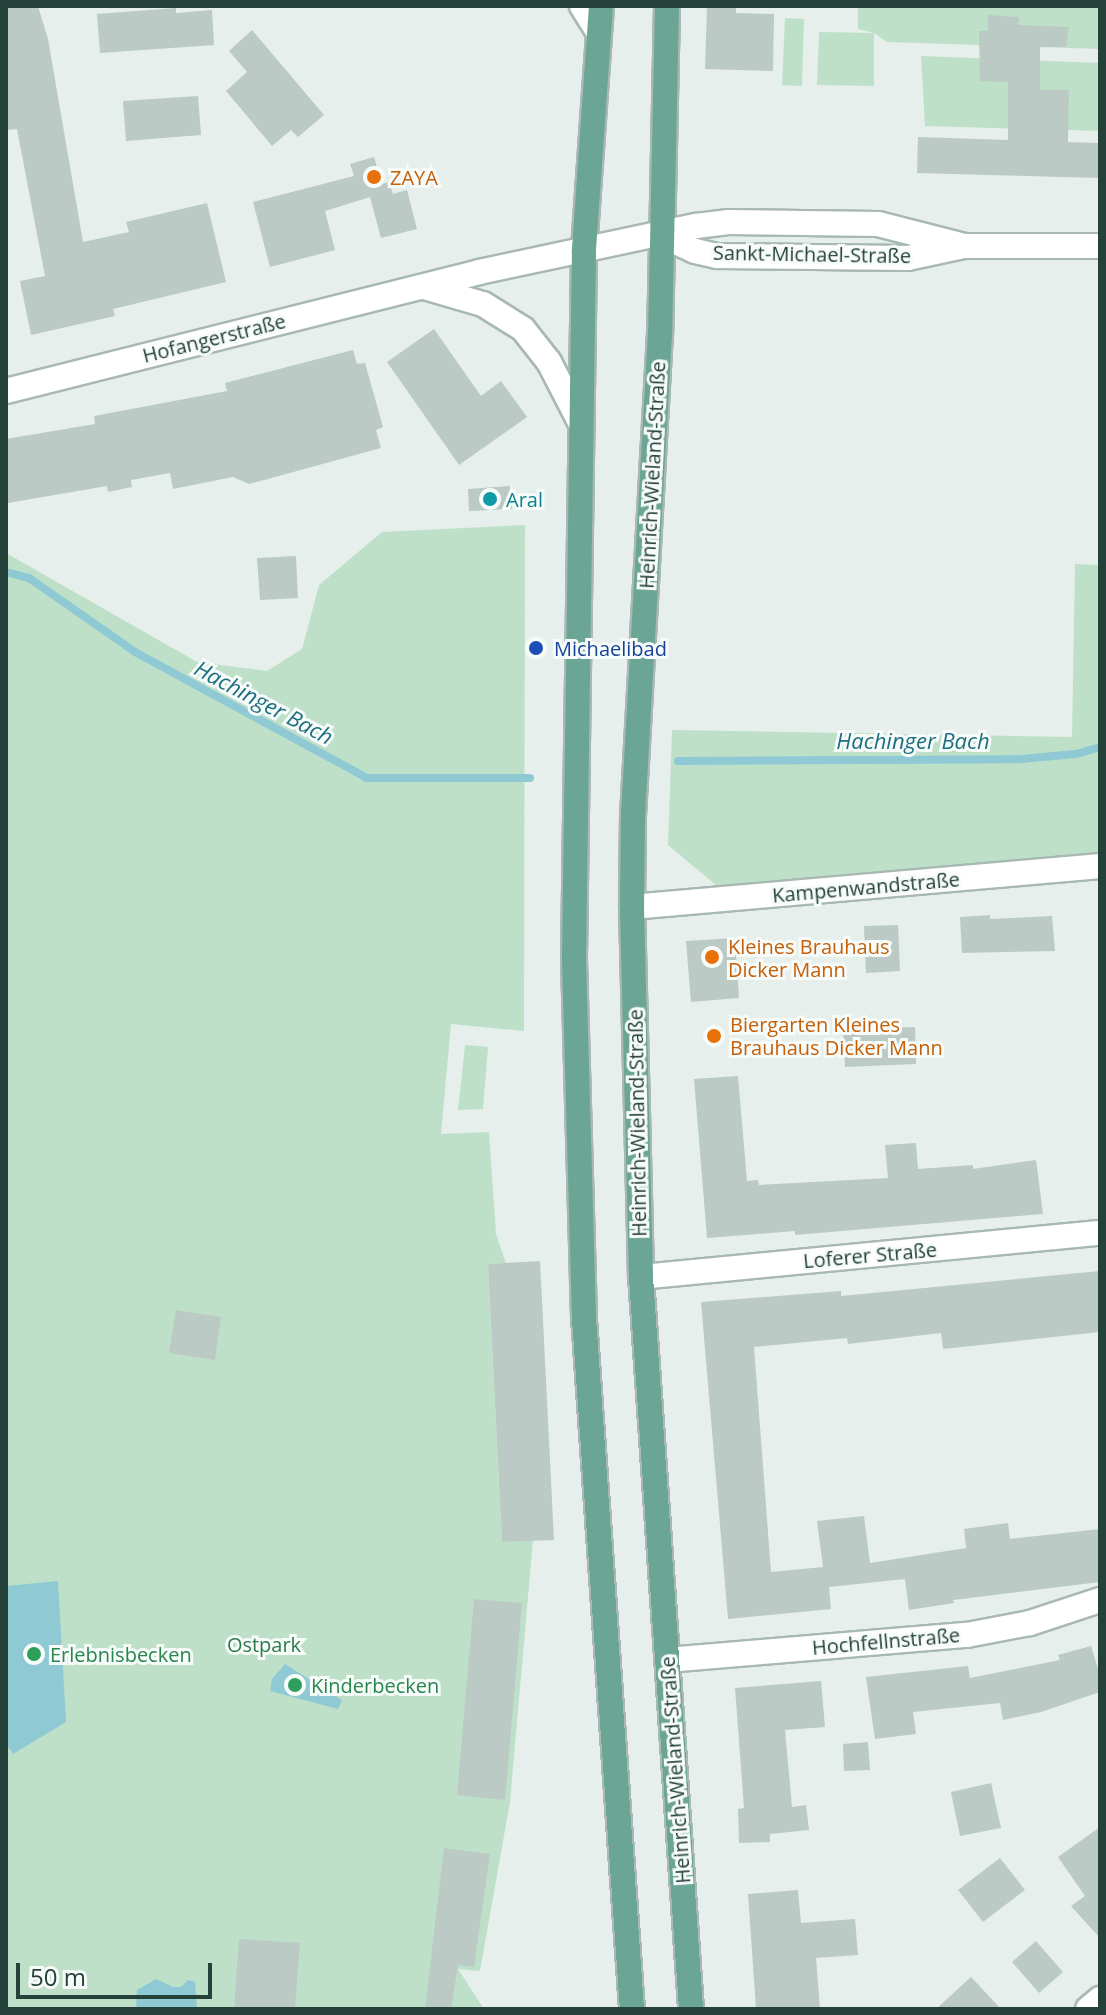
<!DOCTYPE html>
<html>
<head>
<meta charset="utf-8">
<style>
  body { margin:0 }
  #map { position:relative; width:1106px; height:2015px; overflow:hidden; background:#e6efeb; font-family:"Open Sans",sans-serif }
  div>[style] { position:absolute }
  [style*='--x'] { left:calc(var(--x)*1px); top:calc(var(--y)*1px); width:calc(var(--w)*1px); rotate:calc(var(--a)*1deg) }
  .green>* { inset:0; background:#bfe0c8 }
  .water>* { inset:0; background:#8ec9d4 }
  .stream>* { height:8px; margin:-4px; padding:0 4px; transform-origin:4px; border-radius:4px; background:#8ec9d4 }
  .building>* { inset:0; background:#bbcac4 }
  .roads { filter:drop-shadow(2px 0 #a8b8b2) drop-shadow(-2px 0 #a8b8b2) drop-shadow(0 2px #a8b8b2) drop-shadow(0 -2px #a8b8b2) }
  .minor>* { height:24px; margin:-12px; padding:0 12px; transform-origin:12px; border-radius:12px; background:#fff }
  .major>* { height:24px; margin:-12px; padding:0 12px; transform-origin:12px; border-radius:12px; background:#6aa596 }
  .dots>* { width:22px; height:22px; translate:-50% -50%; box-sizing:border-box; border:4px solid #f7fbf9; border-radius:50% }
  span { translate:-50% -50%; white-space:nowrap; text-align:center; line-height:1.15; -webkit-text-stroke:6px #f7fbf9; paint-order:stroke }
  .food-label { font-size:20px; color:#c56008 }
  .left { translate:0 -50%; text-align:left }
  .street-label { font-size:20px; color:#24423a }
  .culture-label { font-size:20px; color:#0d838f }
  .transit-label { font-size:20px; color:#164399 }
  .park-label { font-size:20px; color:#2d7a4b }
  .leisure-label { font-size:20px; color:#27864d }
  .water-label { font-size:22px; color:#1c6f80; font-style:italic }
  .frame { position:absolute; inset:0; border:8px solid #24423a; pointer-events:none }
  .scale { position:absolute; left:16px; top:1963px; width:196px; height:36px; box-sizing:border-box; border:4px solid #24423a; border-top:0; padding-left:10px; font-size:24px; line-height:28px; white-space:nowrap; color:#24423a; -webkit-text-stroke:6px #f7fbf9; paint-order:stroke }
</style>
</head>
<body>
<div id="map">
  <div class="green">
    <i style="clip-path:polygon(858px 6px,1100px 6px,1100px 49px,887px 42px,874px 33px,874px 86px,817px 85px,819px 32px,874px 33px,858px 29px)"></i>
    <i style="clip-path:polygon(785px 18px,804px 19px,802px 86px,782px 85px)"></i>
    <i style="clip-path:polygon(921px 56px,1100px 63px,1100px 131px,925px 126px)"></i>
    <i style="clip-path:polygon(525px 525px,524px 1031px,451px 1024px,441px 1134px,489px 1132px,496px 1234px,506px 1263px,488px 1264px,502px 1542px,533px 1540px,510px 1802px,480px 1971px,458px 1969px,484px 2009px,6px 2009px,6px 553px,197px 662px,267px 671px,302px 649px,319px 585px,382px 532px)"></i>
    <i style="clip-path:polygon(1075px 564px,1100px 565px,1100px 854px,717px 886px,668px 845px,672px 730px,1072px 737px)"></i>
    <i style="clip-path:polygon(465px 1045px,488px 1047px,483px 1109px,458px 1110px)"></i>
  </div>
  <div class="water">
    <i style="clip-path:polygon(58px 1581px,66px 1722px,13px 1754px,6px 1744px,6px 1586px)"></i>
    <i style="clip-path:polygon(285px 1664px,342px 1700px,338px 1709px,270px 1691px,272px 1679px)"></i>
    <i style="clip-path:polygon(156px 1979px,173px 1987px,181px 1987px,188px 1980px,195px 1982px,197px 2009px,136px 2009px,137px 1990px)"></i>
  </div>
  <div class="stream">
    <i style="--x:6;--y:572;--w:24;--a:15"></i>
    <i style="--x:29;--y:578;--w:129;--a:34.9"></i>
    <i style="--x:135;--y:652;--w:264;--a:28.5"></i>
    <i style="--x:367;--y:778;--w:163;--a:0"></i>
    <i style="--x:678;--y:761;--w:343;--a:-0.3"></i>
    <i style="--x:1021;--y:759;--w:55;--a:-5.2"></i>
    <i style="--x:1076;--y:754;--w:25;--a:-16"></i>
  </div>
  <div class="building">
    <i style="clip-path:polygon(6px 6px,38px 6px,48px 39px,83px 242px,129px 232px,126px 222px,207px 203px,226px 282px,113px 309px,115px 316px,31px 335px,20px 281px,45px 276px,17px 129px,6px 130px)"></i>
    <i style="clip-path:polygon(707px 6px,736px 6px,736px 13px,774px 14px,773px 71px,705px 69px)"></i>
    <i style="clip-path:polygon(176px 8px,176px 13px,212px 10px,214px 45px,100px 53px,97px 14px)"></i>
    <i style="clip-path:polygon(988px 15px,1019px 17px,1018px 25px,1069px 27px,1066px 47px,1040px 47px,1040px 90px,1069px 90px,1068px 142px,1100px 143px,1100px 178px,917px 173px,918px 137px,1008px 140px,1008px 82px,980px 81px,979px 31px,988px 31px)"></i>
    <i style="clip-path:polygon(252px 30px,324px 115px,298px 137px,291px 130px,272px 146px,226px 91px,247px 72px,229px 51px)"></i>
    <i style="clip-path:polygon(198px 96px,201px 135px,126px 141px,123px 101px)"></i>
    <i style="clip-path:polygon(374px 157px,382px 184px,389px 182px,393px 194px,407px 190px,417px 229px,381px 238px,370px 197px,325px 211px,335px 250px,270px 267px,253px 202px,354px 176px,350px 164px)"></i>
    <i style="clip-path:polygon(434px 329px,481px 396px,501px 381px,527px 417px,459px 465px,387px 362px)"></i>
    <i style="clip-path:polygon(353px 350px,357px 364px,365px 363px,383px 427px,376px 430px,381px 448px,249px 484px,233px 477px,173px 489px,170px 473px,131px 480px,132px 487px,108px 492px,107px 486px,8px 503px,6px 439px,95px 424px,94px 416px,227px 391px,225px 383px)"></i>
    <i style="clip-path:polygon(510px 486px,512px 509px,469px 511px,468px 489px)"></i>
    <i style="clip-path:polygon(296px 556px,298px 598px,260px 600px,257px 558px)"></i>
    <i style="clip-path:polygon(990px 915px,990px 919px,1052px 916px,1055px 951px,962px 953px,960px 917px)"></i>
    <i style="clip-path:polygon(898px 925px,900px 971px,866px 973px,864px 926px)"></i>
    <i style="clip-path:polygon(735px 938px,739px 998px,691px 1002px,686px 941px)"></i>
    <i style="clip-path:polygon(915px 1027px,916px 1064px,845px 1067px,843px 1030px)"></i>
    <i style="clip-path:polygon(738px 1076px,747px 1181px,758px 1180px,759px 1185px,888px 1178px,885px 1145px,916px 1143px,918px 1169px,973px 1165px,973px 1169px,1036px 1160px,1043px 1214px,795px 1235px,795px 1231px,707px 1238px,694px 1079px)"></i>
    <i style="clip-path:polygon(540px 1261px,554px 1540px,502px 1542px,488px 1264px)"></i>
    <i style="clip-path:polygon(1100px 1271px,1100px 1332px,943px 1349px,941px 1333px,848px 1344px,847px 1338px,754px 1347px,771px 1572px,823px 1567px,817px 1521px,864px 1516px,870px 1563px,966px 1548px,964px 1529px,1008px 1523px,1010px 1539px,1100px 1529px,1100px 1582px,953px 1600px,954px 1603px,909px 1610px,905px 1579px,829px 1587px,831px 1609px,728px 1619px,701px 1302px,841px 1291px,841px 1296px)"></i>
    <i style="clip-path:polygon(176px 1310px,221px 1317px,215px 1360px,169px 1353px)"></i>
    <i style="clip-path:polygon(474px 1599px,522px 1603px,505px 1800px,457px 1795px)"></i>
    <i style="clip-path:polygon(1091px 1646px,1100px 1675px,1100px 1692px,1041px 1712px,1003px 1720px,1000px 1703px,913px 1712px,916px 1734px,875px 1739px,866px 1677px,968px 1666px,970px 1678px,1060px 1660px,1058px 1655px)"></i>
    <i style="clip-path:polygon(821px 1681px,825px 1727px,785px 1730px,792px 1807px,806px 1805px,809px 1830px,770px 1834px,770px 1842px,739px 1843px,738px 1809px,744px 1808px,735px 1688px)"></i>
    <i style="clip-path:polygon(868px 1742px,870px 1770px,844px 1771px,843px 1744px)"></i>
    <i style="clip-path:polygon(991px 1783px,1001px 1828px,960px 1836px,951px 1792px)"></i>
    <i style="clip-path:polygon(1100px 1827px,1100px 1938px,1071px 1906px,1085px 1896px,1058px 1857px)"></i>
    <i style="clip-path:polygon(444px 1848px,490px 1854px,474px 1967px,458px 1965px,451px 2009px,425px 2009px)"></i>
    <i style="clip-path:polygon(1000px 1858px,1025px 1890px,983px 1922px,958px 1890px)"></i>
    <i style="clip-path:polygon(798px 1890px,801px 1923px,855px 1919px,858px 1955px,816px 1958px,820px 2009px,756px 2009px,748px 1894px)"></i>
    <i style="clip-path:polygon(239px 1939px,300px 1943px,295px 2009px,234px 2009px)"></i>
    <i style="clip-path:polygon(1036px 1941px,1063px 1972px,1039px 1993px,1012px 1962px)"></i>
    <i style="clip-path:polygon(971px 1977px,1001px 2009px,936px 2009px)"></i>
  </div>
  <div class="roads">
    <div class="minor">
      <i style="--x:582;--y:6;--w:31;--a:58"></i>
      <i style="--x:663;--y:236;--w:35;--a:25"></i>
      <i style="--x:695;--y:251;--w:23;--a:13"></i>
      <i style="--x:717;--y:256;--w:191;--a:0.6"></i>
      <i style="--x:908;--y:258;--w:57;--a:-12.1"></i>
      <i style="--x:964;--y:246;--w:136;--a:0"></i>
      <i style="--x:424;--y:287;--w:61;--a:16.1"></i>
      <i style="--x:483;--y:304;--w:47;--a:32"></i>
      <i style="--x:523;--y:329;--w:42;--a:51.8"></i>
      <i style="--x:549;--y:362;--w:70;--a:62.7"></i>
      <i style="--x:6;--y:391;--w:488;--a:-14.1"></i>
      <i style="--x:479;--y:272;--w:222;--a:-12"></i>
      <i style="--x:696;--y:226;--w:33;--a:-7"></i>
      <i style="--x:729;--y:222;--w:149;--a:0.8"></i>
      <i style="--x:878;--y:224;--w:89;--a:14.3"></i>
      <i style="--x:632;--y:907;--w:470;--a:-5"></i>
      <i style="--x:641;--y:1277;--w:461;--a:-5.5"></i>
      <i style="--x:667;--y:1660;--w:301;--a:-4.8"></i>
      <i style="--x:967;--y:1635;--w:64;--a:-10.8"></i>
      <i style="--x:1030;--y:1623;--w:74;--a:-18.2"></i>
      <i style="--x:1088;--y:2009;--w:16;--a:-40"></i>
    </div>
    <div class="major">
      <i style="--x:601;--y:6;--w:245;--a:94"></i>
      <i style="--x:584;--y:250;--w:710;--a:90.81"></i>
      <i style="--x:574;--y:960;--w:358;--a:88.4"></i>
      <i style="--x:584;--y:1318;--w:693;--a:86.03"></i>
      <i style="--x:667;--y:6;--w:327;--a:91.2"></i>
      <i style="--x:660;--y:333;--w:482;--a:93.2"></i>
      <i style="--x:633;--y:814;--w:93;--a:90.6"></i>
      <i style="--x:632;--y:907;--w:370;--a:88.6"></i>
      <i style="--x:641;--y:1277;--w:734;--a:86.09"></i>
    </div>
  </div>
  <div class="dots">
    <i style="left:374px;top:177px;background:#e8710a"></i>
    <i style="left:490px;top:499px;background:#0f9aa8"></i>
    <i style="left:536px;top:648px;background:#1a4fb4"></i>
    <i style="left:712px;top:957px;background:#e8710a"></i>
    <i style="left:714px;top:1036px;background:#e8710a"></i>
    <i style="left:34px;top:1654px;background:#2e9e5b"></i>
    <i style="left:295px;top:1685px;background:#2e9e5b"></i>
  </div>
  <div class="food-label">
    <span class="left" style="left:390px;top:177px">ZAYA</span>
    <span class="left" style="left:728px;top:958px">Kleines Brauhaus<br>Dicker Mann</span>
    <span class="left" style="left:730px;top:1036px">Biergarten Kleines<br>Brauhaus Dicker Mann</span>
  </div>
  <div class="street-label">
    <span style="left:812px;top:254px;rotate:1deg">Sankt-Michael-Straße</span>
    <span style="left:214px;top:338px;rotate:-14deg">Hofangerstraße</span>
    <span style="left:652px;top:475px;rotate:-87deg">Heinrich-Wieland-Straße</span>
    <span style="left:866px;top:887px;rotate:-5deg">Kampenwandstraße</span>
    <span style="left:637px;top:1123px;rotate:-91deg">Heinrich-Wieland-Straße</span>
    <span style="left:870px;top:1255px;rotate:-5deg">Loferer Straße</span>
    <span style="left:886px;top:1641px;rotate:-5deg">Hochfellnstraße</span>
    <span style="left:675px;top:1770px;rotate:-94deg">Heinrich-Wieland-Straße</span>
  </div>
  <div class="culture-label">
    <span class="left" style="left:506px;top:499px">Aral</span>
  </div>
  <div class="transit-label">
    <span class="left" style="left:554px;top:648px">Michaelibad</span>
  </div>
  <div class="park-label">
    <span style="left:264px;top:1644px">Ostpark</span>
  </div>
  <div class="leisure-label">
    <span class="left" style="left:50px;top:1654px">Erlebnisbecken</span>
    <span class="left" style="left:311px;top:1685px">Kinderbecken</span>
  </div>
  <div class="water-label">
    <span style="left:264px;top:702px;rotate:28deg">Hachinger Bach</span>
    <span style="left:913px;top:741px">Hachinger Bach</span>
  </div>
  <div class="frame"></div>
  <div class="scale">50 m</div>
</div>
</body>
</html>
